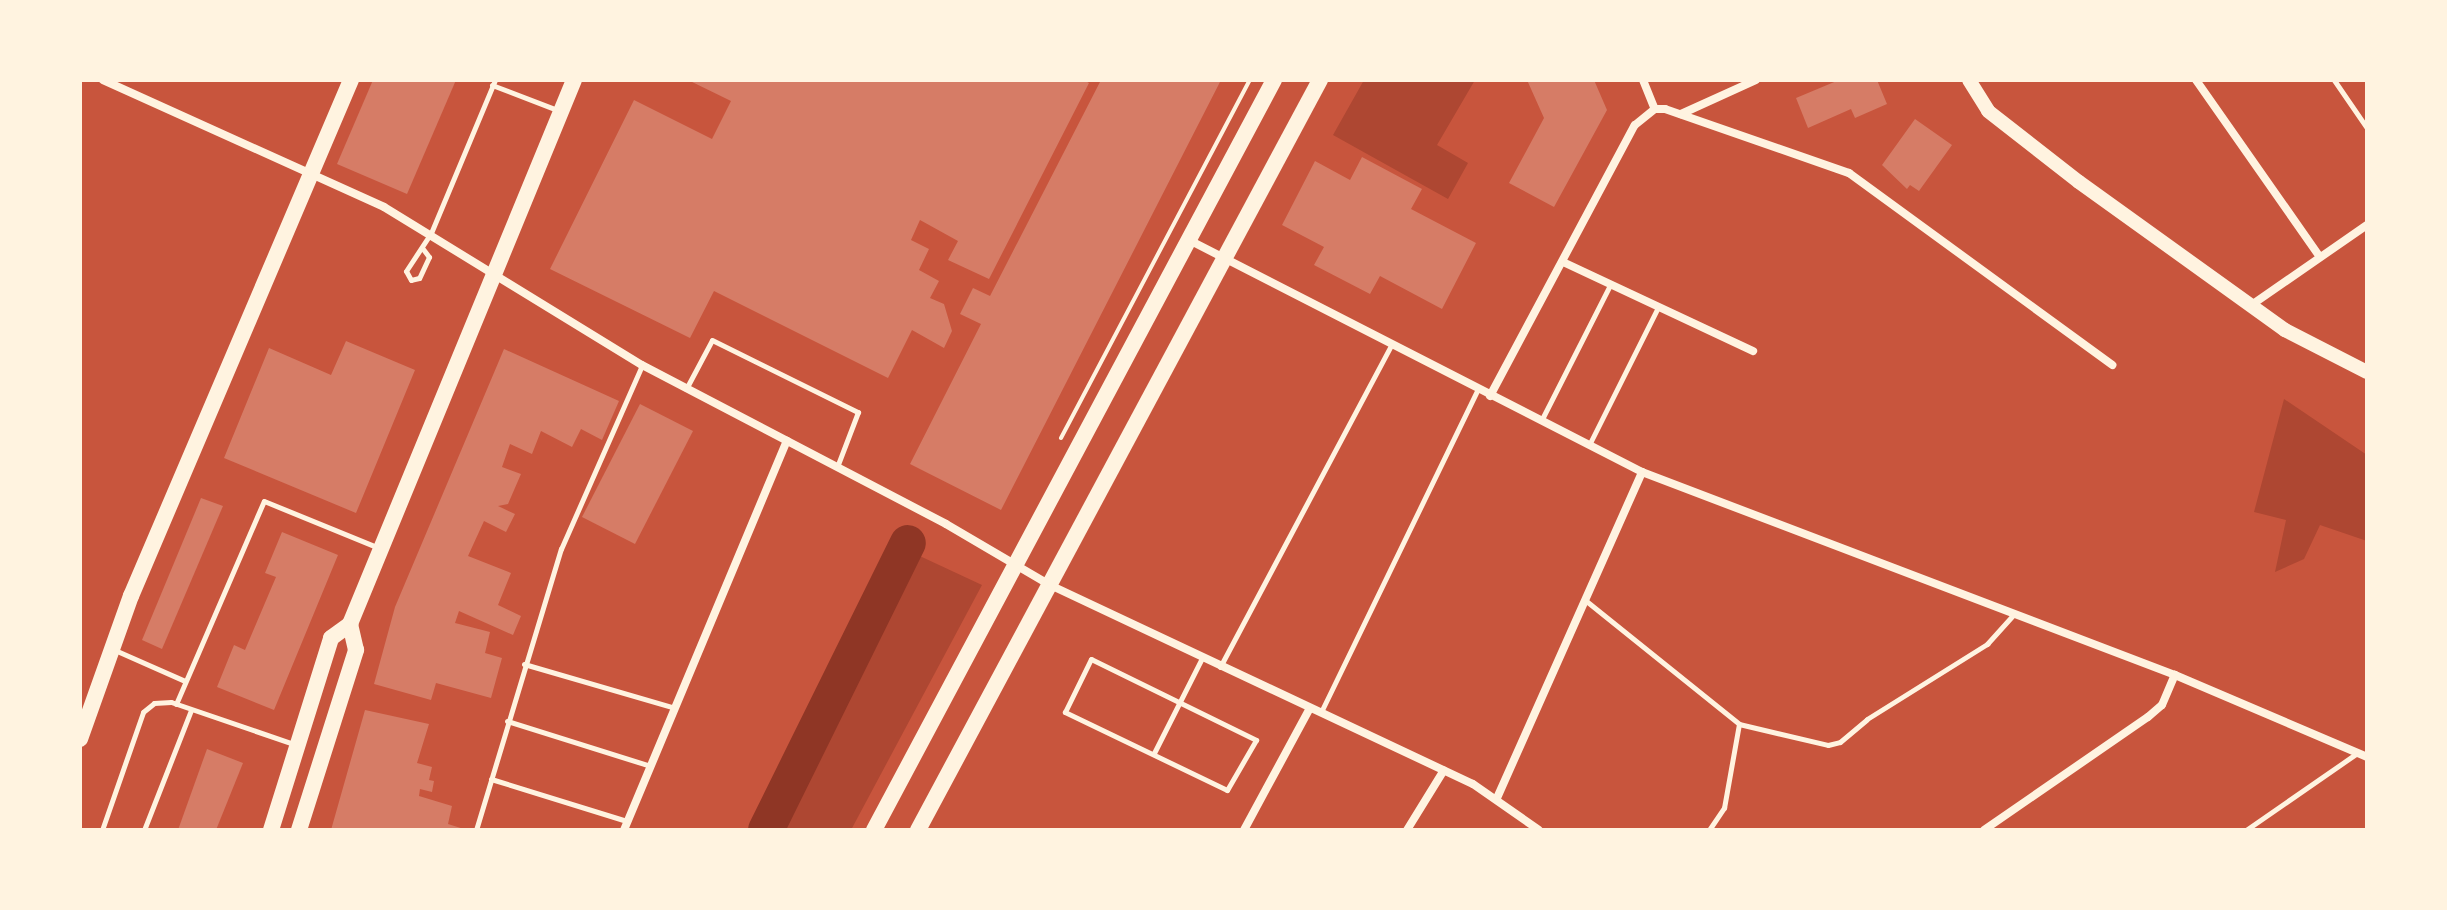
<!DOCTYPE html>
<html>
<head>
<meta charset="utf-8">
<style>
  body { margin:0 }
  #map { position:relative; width:2447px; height:910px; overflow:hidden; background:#c8553d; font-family:"DM Sans",sans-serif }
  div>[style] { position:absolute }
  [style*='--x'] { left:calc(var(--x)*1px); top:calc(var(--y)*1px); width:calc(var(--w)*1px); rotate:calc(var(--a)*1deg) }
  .green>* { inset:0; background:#ae4732 }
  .river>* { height:36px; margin:-18px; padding:0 18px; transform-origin:18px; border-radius:18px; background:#8f3625 }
  .building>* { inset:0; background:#d67c66 }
  .path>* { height:4px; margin:-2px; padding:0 2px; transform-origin:2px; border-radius:2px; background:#fff3e0 }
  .service>* { height:5px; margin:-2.5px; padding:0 2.5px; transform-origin:2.5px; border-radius:2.5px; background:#fff3e0 }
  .minor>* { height:8px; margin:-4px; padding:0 4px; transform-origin:4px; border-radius:4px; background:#fff3e0 }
  .tertiary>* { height:14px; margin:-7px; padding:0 7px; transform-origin:7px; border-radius:7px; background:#fff3e0 }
  .secondary>* { height:16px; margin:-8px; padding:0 8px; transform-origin:8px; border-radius:8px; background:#fff3e0 }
  .primary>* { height:16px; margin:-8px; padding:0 8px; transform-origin:8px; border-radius:8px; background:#fff3e0 }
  span { translate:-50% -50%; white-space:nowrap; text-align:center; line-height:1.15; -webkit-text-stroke:8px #fff3e0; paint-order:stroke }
  .frame { position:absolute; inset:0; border:82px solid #fff3e0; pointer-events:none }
</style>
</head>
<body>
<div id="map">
  <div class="green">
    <i style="clip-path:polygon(1364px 80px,1475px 80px,1437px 145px,1468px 163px,1448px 199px,1333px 135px)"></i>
    <i style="clip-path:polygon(2284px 399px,2367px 455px,2367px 541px,2320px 525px,2304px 559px,2275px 572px,2286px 520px,2254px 512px)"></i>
    <i style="clip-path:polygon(894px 544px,982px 585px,851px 830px,762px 830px)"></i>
  </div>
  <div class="river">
    <i style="--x:766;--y:830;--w:320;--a:-63.7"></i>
  </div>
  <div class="building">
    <i style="clip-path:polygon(373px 80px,456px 80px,407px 194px,337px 164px)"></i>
    <i style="clip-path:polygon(688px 80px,1084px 80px,1089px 83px,989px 279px,948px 260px,958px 241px,920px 220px,911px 240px,929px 249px,919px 270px,939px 281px,930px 298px,944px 304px,952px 331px,944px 348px,912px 330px,888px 378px,714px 291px,690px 338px,550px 269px,634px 100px,712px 139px,731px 101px)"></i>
    <i style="clip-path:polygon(1101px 80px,1221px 80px,1001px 510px,910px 464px,981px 324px,960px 314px,973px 288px,990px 296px)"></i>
    <i style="clip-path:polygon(1527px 80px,1594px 80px,1607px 110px,1554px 207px,1509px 183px,1544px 118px)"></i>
    <i style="clip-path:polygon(1839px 80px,1877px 80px,1887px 104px,1855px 118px,1851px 109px,1808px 128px,1796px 98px)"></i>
    <i style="clip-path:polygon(1915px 119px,1952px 145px,1919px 191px,1910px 185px,1907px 189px,1882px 165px)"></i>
    <i style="clip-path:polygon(1362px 157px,1422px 189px,1411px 209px,1476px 243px,1442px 309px,1380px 276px,1370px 294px,1314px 265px,1324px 247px,1282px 225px,1315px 161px,1350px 180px)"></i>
    <i style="clip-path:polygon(346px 341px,415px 370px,356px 513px,224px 458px,269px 348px,331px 375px)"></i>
    <i style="clip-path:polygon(504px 349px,619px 401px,602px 440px,581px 429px,572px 447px,541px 431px,532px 454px,510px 444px,502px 467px,521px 474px,508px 504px,498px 506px,515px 514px,506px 532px,484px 521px,468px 556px,511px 573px,498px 605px,521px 616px,513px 635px,459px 611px,455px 623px,490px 632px,485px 653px,502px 658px,491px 698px,436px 683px,431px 700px,374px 684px,395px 607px)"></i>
    <i style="clip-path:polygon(640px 404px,693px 431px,635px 544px,582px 517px)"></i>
    <i style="clip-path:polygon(201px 498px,223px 506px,162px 649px,142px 640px)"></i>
    <i style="clip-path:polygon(282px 532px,338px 555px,274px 710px,217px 687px,234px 645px,245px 650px,276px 577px,265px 573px)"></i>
    <i style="clip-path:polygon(365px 710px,429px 724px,417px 763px,432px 767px,429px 780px,434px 781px,432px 792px,420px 789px,419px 796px,452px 806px,448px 824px,467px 830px,331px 830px)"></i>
    <i style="clip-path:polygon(207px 749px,243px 763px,216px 830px,178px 830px)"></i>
  </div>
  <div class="path">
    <i style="--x:1061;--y:438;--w:405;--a:-62.2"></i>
  </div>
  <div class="service">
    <i style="--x:2334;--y:80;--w:58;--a:55.5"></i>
    <i style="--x:492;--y:85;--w:73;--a:20.9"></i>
    <i style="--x:423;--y:249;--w:10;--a:53"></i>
    <i style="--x:429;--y:257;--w:23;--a:115"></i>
    <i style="--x:419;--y:278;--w:8;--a:166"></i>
    <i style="--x:411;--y:280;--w:10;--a:-119"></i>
    <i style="--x:406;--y:271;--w:45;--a:-56.7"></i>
    <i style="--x:431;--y:233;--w:166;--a:-67.3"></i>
    <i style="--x:686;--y:389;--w:55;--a:-62"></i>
    <i style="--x:712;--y:340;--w:163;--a:26.3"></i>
    <i style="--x:858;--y:412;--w:59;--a:110.9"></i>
    <i style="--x:1541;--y:421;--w:153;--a:-63.1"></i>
    <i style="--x:1589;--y:445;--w:154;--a:-63.4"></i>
    <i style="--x:1585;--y:600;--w:198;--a:38.8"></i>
    <i style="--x:1739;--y:724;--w:91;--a:13.3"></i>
    <i style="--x:1828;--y:745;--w:12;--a:-14"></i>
    <i style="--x:1840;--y:742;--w:35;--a:-40"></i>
    <i style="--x:1867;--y:719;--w:142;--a:-32"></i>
    <i style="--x:1987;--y:644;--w:39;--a:-48"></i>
    <i style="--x:117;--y:651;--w:74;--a:23.8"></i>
    <i style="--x:1091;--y:659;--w:184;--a:26.1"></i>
    <i style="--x:1256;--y:740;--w:58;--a:120.1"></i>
    <i style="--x:1227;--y:790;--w:180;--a:-154.3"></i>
    <i style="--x:1065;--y:712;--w:59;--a:-63.9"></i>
    <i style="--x:524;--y:664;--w:157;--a:16.2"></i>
    <i style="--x:1220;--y:667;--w:366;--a:-62"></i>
    <i style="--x:176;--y:704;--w:221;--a:-66.6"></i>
    <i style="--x:264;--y:501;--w:122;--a:22.2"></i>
    <i style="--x:1321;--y:712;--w:359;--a:-64.1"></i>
    <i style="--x:507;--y:721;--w:151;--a:17.4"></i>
    <i style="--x:1154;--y:753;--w:106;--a:-63.2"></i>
    <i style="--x:491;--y:779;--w:142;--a:17.2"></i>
    <i style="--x:102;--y:830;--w:125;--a:-70.8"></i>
    <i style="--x:143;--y:712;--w:14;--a:-39"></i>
    <i style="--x:154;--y:703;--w:17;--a:-3"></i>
    <i style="--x:171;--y:702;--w:130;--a:18.9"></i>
    <i style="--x:144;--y:830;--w:129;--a:-68.6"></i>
    <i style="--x:476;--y:830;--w:294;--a:-73.2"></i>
    <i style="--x:561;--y:549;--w:201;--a:-66.2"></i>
    <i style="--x:1709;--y:830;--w:27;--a:-56"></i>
    <i style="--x:1724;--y:808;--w:85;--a:-79.9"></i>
    <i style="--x:2246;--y:830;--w:135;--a:-34.7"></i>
  </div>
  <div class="minor">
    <i style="--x:103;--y:80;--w:308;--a:24.3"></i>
    <i style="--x:384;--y:207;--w:303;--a:31.5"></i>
    <i style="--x:642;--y:365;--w:343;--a:27.6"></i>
    <i style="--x:946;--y:524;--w:121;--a:30.4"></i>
    <i style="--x:1050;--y:585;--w:467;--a:25.2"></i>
    <i style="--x:1473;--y:784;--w:80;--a:34.9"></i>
    <i style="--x:1643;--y:80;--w:31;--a:68"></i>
    <i style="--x:2196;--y:80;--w:216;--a:55"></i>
    <i style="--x:1681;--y:114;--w:82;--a:-24.4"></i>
    <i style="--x:1189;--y:240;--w:509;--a:27.12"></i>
    <i style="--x:1642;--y:472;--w:570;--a:20.85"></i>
    <i style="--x:2175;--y:675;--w:209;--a:23.1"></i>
    <i style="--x:1563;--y:262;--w:210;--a:25.1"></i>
    <i style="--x:2250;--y:306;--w:142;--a:-34.7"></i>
    <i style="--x:1490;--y:396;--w:307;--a:-61.9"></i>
    <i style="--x:1635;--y:125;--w:26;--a:-39"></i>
    <i style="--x:1655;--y:109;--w:10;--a:0"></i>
    <i style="--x:1665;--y:109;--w:195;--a:19.2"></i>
    <i style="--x:1849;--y:173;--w:326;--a:36.1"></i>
    <i style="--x:1497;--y:798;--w:357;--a:-66"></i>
    <i style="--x:624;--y:830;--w:422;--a:-67.3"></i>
    <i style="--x:1244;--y:830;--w:136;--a:-61.6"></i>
    <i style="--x:1407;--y:830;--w:70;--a:-58.3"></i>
    <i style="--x:1984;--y:830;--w:199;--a:-34.6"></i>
    <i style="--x:2148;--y:717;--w:18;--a:-41"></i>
    <i style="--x:2162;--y:705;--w:33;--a:-67"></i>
  </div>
  <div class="tertiary">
    <i style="--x:1969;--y:80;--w:36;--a:58"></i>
    <i style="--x:1988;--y:111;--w:115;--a:38"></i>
    <i style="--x:2079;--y:182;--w:254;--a:35.7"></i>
    <i style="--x:2285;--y:330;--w:92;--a:27.1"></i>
  </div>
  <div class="secondary">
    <i style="--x:80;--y:739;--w:152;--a:-70.4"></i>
    <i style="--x:131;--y:596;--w:561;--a:-66.91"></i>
    <i style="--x:271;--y:830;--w:201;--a:-72.6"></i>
    <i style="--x:331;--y:638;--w:24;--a:-36"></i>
    <i style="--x:350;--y:624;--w:588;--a:-67.62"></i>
    <i style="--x:299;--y:830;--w:189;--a:-72.4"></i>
    <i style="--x:356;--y:650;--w:27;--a:-103"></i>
  </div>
  <div class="primary">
    <i style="--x:874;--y:830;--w:850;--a:-61.93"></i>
    <i style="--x:918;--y:830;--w:851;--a:-61.81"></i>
  </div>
  <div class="frame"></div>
</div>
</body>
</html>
